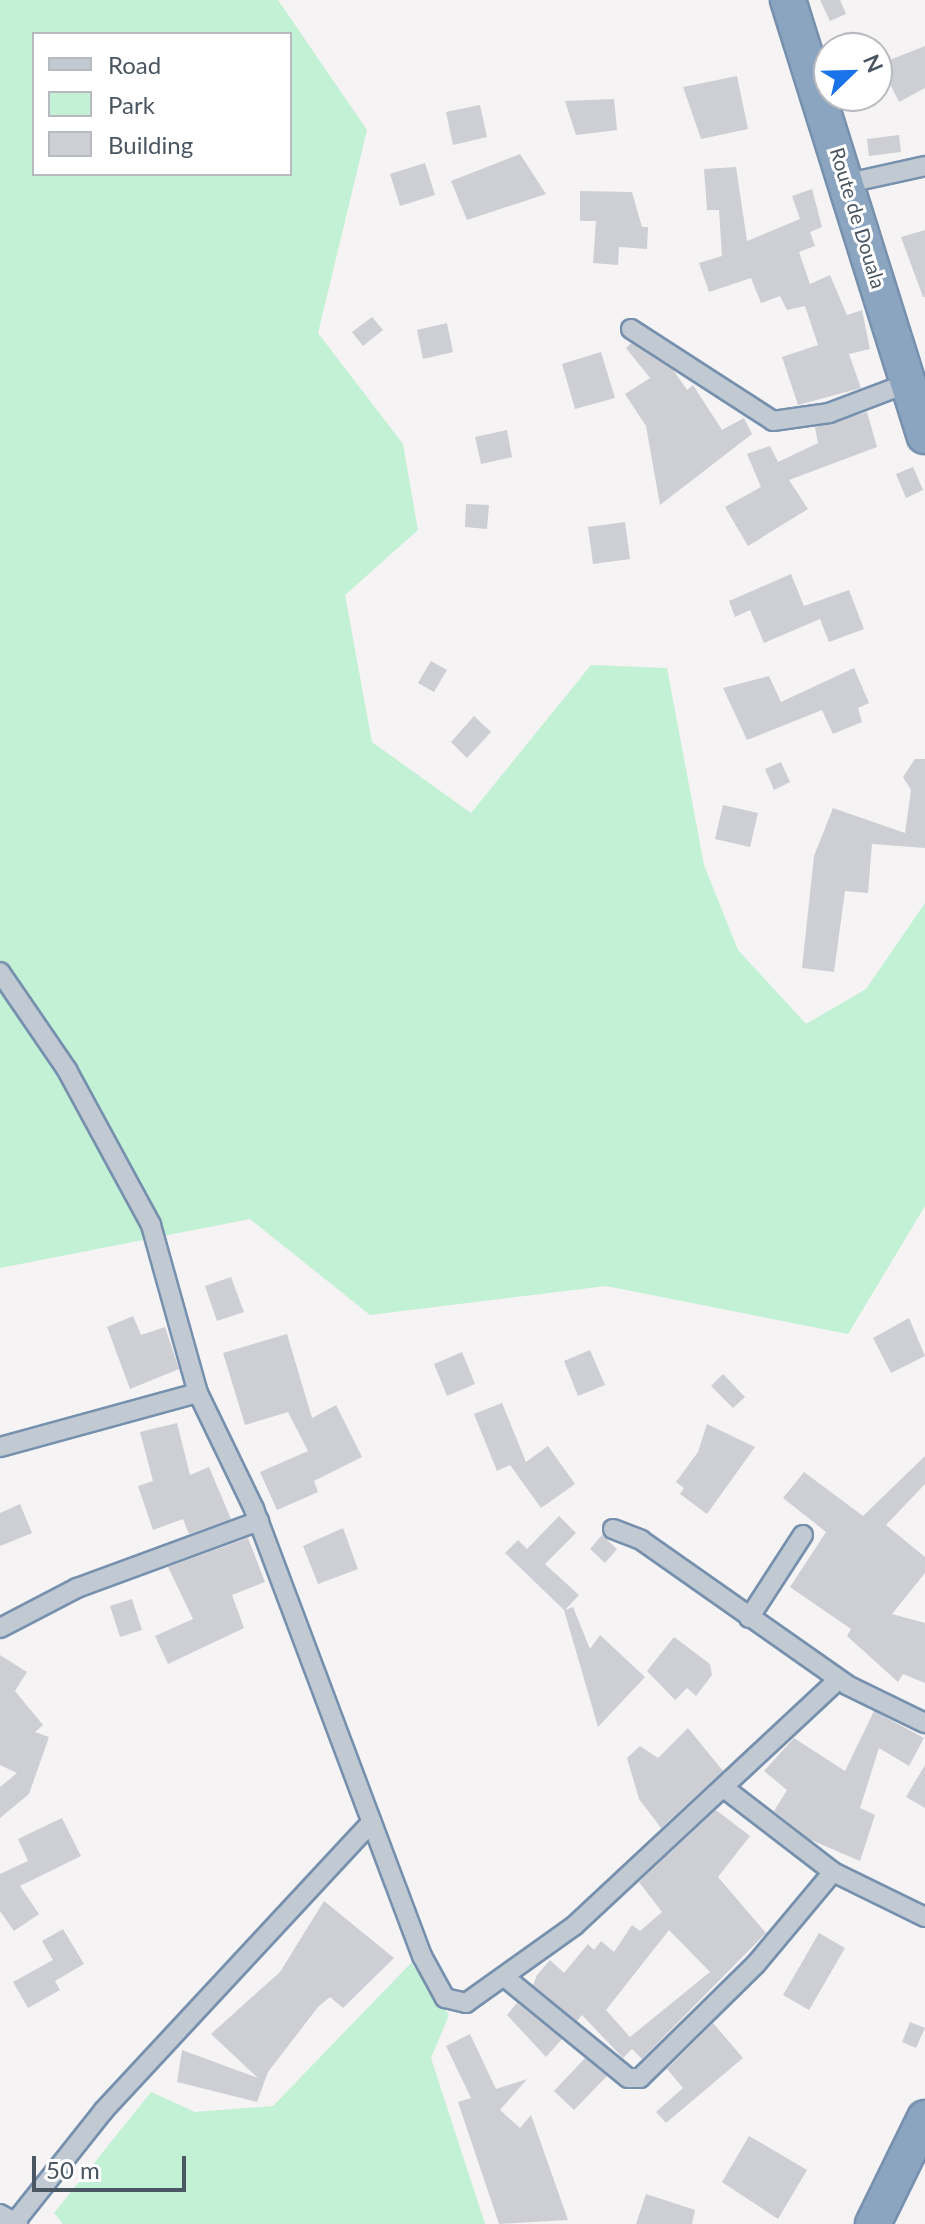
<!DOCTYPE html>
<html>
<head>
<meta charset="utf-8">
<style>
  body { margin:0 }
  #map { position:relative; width:925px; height:2224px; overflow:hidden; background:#f5f3f3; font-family:Lato,sans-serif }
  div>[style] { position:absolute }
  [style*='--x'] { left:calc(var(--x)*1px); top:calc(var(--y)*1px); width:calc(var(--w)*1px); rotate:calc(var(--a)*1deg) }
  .green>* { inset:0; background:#c3f1d5 }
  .building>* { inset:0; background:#cdcfd5 }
  .roads { filter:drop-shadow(2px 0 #7690ad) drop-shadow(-2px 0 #7690ad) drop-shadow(0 2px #7690ad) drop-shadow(0 -2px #7690ad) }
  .street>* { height:18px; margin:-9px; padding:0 9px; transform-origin:9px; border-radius:9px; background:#c1cad2 }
  .highway>* { height:34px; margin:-17px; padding:0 17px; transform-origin:17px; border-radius:17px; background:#8ba5c1 }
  span { translate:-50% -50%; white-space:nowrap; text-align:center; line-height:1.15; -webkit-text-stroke:6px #fff; paint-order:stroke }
  .street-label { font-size:20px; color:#4a5661 }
  .legend { position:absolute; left:32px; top:32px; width:260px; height:144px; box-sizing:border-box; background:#fff; border:2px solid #b7bbc0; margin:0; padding:10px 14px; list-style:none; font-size:24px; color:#4a5661 }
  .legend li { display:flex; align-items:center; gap:16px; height:40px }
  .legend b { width:40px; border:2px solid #b7bbc0 }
  .north { position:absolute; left:813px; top:32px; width:80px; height:80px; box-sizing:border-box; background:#fff; border:2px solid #b7bbc0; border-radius:50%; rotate:67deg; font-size:22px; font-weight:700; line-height:32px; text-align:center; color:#4a5661 }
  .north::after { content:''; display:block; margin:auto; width:28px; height:36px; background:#1a73e8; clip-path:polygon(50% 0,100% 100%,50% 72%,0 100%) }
  .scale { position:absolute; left:32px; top:2156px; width:154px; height:36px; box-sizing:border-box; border:4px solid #4a5661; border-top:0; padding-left:10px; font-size:24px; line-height:28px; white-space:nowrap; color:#4a5661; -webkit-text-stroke:6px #fff; paint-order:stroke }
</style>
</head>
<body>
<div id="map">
  <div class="green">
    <i style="clip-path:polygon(evenodd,0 0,278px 0,367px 130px,318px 333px,403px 444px,418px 530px,345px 595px,372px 742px,471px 813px,591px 665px,667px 668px,704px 865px,738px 950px,806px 1024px,866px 989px,925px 903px,925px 1206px,848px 1334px,606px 1286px,370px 1315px,250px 1219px,0 1268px,0 0,34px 34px,290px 34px,290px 174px,34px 174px,34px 34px)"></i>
    <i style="clip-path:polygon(411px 1963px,449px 2015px,431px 2058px,485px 2224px,63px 2224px,54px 2213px,151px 2092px,195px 2112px,273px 2106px)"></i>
  </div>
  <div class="building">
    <i style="clip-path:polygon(820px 0,840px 0,846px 14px,830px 21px)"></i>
    <i style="clip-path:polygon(925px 46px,925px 88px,899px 102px,889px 82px,877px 84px,877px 65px)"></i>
    <i style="clip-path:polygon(737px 76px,748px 129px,701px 139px,683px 87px)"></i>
    <i style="clip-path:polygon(614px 99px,617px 130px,576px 135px,565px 101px)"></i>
    <i style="clip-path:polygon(480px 105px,487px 137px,453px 145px,446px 112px)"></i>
    <i style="clip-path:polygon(899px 135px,901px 152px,869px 156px,867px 139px)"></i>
    <i style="clip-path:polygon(520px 154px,546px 194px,467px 220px,451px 181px)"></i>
    <i style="clip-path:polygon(425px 163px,435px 195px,400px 206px,390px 174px)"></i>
    <i style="clip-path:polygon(736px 167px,747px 241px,800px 219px,792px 196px,812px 189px,822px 227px,810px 232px,815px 246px,799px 252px,810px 284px,830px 275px,847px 315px,862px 310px,870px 349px,849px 354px,861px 388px,798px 405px,782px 357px,818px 345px,805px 306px,787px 310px,780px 296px,761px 303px,751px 278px,709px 292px,699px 263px,722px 256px,719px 210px,707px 210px,704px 169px)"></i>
    <i style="clip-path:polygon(580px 191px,632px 192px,642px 227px,648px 227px,647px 249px,619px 247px,618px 265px,593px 263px,596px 221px,580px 221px)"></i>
    <i style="clip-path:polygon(925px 230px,925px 297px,923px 297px,901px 237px)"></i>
    <i style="clip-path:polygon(372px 317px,383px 330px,363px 346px,352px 332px)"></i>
    <i style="clip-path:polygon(447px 323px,453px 352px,423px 359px,417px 330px)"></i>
    <i style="clip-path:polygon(631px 343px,674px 371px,687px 390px,693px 385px,722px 430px,744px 418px,752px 434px,660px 505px,646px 426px,625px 394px,650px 378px,626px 348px)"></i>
    <i style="clip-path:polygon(601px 352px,615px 398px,575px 409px,562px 364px)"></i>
    <i style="clip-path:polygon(867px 412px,877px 447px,789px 480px,808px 509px,748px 546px,725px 507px,761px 487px,747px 454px,770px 446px,778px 462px,818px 443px,815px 427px)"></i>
    <i style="clip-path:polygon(507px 430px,512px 457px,481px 464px,475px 437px)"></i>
    <i style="clip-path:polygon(913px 467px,923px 490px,906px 498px,896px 474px)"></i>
    <i style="clip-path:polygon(466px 504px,489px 505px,487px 529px,465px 527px)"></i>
    <i style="clip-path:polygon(625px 522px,630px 559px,593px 564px,588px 527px)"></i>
    <i style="clip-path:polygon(791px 574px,804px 606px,849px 590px,864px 629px,829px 642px,820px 619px,764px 643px,750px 610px,735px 617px,729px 601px)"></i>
    <i style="clip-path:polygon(431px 661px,447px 670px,434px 692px,418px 683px)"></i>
    <i style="clip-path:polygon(854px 668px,869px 703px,858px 708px,862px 722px,833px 734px,822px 710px,747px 740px,723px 688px,769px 676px,781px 702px)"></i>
    <i style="clip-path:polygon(474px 716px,491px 732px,467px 758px,451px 742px)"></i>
    <i style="clip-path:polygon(915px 759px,925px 759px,925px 848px,872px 844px,868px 893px,845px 891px,834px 972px,802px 968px,814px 856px,833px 808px,905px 833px,911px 790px,903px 777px)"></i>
    <i style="clip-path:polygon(781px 762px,790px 782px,774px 790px,765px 769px)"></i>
    <i style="clip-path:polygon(723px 805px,758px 813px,750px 847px,715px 839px)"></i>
    <i style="clip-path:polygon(231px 1277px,244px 1312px,217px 1321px,205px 1286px)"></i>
    <i style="clip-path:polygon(133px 1316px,141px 1335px,165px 1327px,179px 1369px,130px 1389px,107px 1327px)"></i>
    <i style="clip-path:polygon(909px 1318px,925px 1356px,891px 1373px,873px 1338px)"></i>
    <i style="clip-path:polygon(287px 1334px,312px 1418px,336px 1405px,362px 1457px,314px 1481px,318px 1492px,277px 1510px,260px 1472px,308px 1451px,288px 1412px,245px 1425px,223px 1353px)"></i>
    <i style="clip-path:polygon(590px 1350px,605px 1385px,578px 1396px,564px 1361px)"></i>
    <i style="clip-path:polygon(462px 1352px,475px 1384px,447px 1396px,434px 1364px)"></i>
    <i style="clip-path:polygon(723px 1374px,745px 1397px,733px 1408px,711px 1386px)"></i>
    <i style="clip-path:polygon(502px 1403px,526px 1462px,548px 1446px,575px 1484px,541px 1508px,510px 1465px,497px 1471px,474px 1414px)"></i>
    <i style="clip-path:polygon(177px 1423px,190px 1475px,209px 1467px,231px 1519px,189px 1534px,183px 1519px,153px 1530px,138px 1486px,153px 1481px,140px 1432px)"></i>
    <i style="clip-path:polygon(707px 1424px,755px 1447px,707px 1514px,680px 1494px,684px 1488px,676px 1482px,698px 1452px)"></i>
    <i style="clip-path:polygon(925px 1456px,925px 1484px,886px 1525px,925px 1557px,925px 1573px,892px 1614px,925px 1623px,925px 1683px,903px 1674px,898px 1682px,847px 1636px,851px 1629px,790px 1587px,826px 1532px,783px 1498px,804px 1472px,863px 1516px)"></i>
    <i style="clip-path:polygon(20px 1504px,32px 1533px,0 1546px,0 1513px)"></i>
    <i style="clip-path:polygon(559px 1516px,576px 1533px,545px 1564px,579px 1595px,565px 1610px,573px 1607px,590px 1649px,600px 1635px,645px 1677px,598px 1727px,564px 1610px,505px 1553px,518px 1540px,527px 1549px)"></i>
    <i style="clip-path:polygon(343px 1528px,358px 1569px,318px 1584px,303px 1546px)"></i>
    <i style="clip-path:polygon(602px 1535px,617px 1549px,605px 1563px,590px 1549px)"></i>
    <i style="clip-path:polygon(248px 1538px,265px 1582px,232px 1595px,244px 1628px,168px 1664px,155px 1636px,193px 1619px,168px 1567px)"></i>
    <i style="clip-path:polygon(132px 1599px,142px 1630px,120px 1637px,110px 1606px)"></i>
    <i style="clip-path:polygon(674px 1637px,710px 1664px,712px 1675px,696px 1696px,687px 1688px,675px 1700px,647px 1671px)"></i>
    <i style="clip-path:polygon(0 1655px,27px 1672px,15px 1691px,43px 1725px,35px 1732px,49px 1737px,29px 1794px,0 1818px,0 1787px,17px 1773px,0 1765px)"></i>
    <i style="clip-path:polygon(874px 1711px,924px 1738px,909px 1766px,879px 1748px,860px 1808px,875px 1815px,860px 1861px,811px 1840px,774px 1811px,787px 1790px,764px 1771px,794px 1738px,845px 1771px)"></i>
    <i style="clip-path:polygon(688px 1728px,723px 1771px,661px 1828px,639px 1799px,627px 1758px,640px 1746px,658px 1758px)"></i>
    <i style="clip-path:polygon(925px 1765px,925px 1808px,906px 1797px)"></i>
    <i style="clip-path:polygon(evenodd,716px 1810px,750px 1836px,718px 1877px,766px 1933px,642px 2059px,632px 2049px,623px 2058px,582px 2015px,577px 2021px,533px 1985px,537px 1975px,550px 1960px,564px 1973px,588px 1944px,594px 1950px,601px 1941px,614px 1952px,632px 1925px,640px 1931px,662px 1912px,639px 1882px,716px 1810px,669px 1930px,710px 1972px,630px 2037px,606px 2010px,669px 1930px)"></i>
    <i style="clip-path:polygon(62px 1818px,81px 1856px,20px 1886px,39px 1914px,14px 1931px,0 1911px,0 1874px,28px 1861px,18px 1839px)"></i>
    <i style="clip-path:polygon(324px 1901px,394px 1958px,343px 2008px,330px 1997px,318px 2007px,268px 2072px,257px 2102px,177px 2082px,182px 2050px,258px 2078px,211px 2034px,280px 1972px)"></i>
    <i style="clip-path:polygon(63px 1929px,84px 1964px,55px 1981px,60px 1990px,28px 2008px,13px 1982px,53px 1960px,42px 1941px)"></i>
    <i style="clip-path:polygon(819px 1933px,845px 1948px,809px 2010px,783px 1995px)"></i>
    <i style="clip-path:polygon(517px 2003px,562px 2039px,546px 2057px,507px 2015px)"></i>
    <i style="clip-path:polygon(910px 2022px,925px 2028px,916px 2048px,902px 2042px)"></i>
    <i style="clip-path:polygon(713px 2023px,743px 2058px,666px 2123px,656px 2112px,683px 2088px,667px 2069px)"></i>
    <i style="clip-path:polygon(470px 2034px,496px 2089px,527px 2079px,500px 2110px,520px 2128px,531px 2115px,568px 2220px,499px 2224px,458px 2102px,471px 2098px,446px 2046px)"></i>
    <i style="clip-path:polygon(585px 2058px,607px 2076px,574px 2110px,554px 2091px)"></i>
    <i style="clip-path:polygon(749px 2136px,807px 2170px,778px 2219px,722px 2182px)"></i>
    <i style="clip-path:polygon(646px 2194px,695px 2210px,692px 2224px,636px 2224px)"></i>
  </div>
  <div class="roads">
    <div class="street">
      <i style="--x:848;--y:183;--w:79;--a:-12.4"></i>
      <i style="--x:631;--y:329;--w:169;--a:32.9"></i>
      <i style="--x:773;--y:421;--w:57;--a:-8.1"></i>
      <i style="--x:829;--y:413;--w:85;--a:-20.8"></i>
      <i style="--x:0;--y:972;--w:119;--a:55.6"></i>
      <i style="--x:67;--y:1070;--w:176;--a:61.5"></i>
      <i style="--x:151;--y:1225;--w:174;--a:74.4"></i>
      <i style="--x:198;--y:1393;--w:129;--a:64.2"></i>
      <i style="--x:254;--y:1509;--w:478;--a:69.4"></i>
      <i style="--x:422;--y:1956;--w:48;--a:61.3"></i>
      <i style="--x:445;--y:1998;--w:22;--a:13"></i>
      <i style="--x:466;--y:2003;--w:133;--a:-35.5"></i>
      <i style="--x:574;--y:1926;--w:361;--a:-43"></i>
      <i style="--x:0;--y:1447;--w:205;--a:-15.3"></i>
      <i style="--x:613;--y:1529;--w:30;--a:21"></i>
      <i style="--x:641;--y:1540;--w:252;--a:35.1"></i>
      <i style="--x:847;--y:1685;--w:87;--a:26"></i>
      <i style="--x:749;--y:1618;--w:99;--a:-57"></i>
      <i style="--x:0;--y:1628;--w:87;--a:-27.5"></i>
      <i style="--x:77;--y:1588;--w:194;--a:-20.2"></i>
      <i style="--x:724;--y:1788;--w:138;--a:37.6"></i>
      <i style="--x:833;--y:1872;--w:102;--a:26.1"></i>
      <i style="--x:507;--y:1979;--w:156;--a:39.3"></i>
      <i style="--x:628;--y:2078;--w:12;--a:0"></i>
      <i style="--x:640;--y:2078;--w:163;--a:-44.5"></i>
      <i style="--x:756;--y:1964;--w:120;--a:-50.1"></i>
      <i style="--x:0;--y:2214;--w:21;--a:29"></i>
      <i style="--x:15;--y:2222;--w:143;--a:-51.5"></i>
      <i style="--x:104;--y:2110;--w:393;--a:-47.1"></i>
    </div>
    <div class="highway">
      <i style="--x:788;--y:0;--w:457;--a:72.6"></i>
      <i style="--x:873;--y:2224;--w:118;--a:-63.9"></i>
    </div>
  </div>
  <div class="street-label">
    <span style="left:858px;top:218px;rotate:73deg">Route de Douala</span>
  </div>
  <ul class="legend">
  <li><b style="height:10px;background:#c1cad2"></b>Road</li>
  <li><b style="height:22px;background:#c3f1d5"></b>Park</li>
  <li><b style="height:22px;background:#cdcfd5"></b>Building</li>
  </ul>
  <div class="north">N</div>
  <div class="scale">50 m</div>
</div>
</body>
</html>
